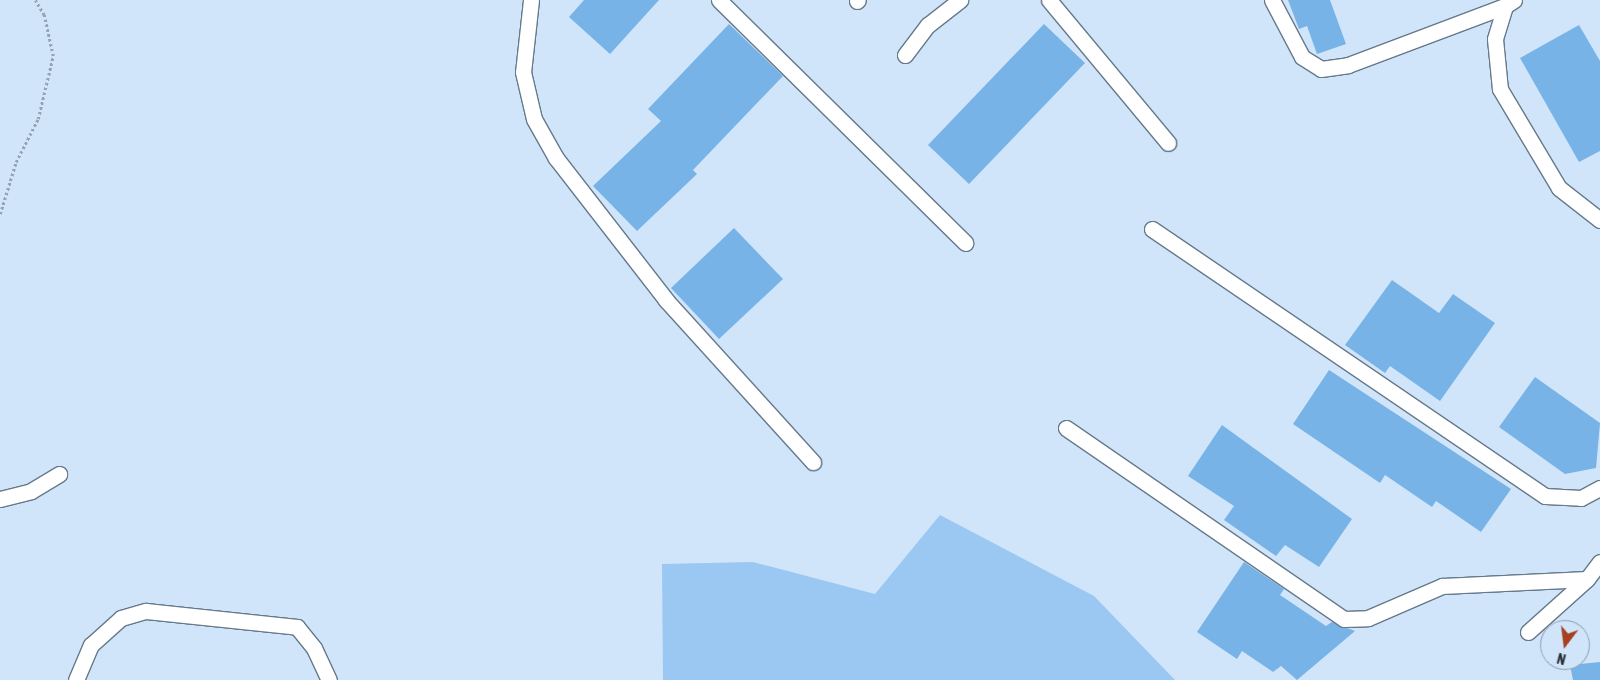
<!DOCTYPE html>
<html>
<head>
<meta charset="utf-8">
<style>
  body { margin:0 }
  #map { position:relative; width:1600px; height:680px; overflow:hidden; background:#d0e5f9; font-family:"Asap Condensed",sans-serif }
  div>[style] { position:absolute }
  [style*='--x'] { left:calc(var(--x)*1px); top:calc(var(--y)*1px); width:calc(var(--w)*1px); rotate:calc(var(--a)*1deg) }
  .green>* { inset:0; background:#9ac8f3 }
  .building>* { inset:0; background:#78b3e8 }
  .path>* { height:2.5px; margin-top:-1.25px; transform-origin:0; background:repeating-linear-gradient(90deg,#93a3b2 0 2.5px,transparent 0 5px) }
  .roads { filter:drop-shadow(1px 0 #66798b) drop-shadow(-1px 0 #66798b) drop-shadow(0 1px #66798b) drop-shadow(0 -1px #66798b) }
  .minor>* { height:15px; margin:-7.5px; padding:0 7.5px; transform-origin:7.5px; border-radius:7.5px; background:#fff }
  span { translate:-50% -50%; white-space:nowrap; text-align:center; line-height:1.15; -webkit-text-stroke:5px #d0e5f9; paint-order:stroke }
  .north { position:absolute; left:1540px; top:620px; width:50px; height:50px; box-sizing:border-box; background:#d0e5f9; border:1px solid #8d9dab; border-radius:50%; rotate:195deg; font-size:14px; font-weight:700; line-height:20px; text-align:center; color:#283037 }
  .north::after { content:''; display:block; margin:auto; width:18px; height:22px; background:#a73f20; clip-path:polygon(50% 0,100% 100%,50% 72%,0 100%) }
</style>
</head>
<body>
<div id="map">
  <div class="green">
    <i style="clip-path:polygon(940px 515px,1094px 596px,1175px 680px,663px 680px,662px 564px,753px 562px,875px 594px)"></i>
  </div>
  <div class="building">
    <i style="clip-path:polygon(584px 0,659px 0,610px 54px,569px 17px)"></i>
    <i style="clip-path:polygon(1288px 0,1330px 0,1346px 44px,1317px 54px,1307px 26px,1299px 29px)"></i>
    <i style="clip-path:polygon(729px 24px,783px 76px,693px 170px,697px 174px,637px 231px,593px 186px,661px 121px,648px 109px)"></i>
    <i style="clip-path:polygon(1044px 24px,1085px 63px,969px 184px,928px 145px)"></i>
    <i style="clip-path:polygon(1579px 25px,1600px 61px,1600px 151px,1579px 162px,1520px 58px)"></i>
    <i style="clip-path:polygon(734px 228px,783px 279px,719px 339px,671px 288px)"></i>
    <i style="clip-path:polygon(1392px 280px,1439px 313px,1453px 294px,1495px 323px,1440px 401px,1390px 366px,1385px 373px,1345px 345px)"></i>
    <i style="clip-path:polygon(1329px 370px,1511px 489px,1481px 532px,1436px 501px,1432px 507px,1385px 475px,1380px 483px,1293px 424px)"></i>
    <i style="clip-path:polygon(1535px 377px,1600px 423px,1596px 468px,1565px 474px,1499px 427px)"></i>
    <i style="clip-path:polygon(1222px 425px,1352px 519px,1319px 567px,1285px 545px,1276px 556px,1224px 520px,1234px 506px,1188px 476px)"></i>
    <i style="clip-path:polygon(1244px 562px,1284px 589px,1280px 595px,1326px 626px,1332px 622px,1355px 631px,1297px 680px,1281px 666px,1273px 672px,1242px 651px,1237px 659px,1197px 632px)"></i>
    <i style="clip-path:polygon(1600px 662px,1600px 680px,1573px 680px,1570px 665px)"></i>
  </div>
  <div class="path">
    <i style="--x:0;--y:214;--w:54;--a:-72.9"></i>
    <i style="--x:16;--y:162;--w:48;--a:-62.9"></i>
    <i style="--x:38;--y:119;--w:65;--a:-76.6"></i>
    <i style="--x:53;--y:56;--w:42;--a:-102.4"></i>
    <i style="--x:44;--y:15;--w:17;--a:-121"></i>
  </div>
  <div class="roads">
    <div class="minor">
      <i style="--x:531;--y:0;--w:72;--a:96.3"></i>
      <i style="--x:523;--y:72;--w:48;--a:76.8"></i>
      <i style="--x:534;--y:119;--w:45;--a:60.6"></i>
      <i style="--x:556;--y:158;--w:180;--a:52.2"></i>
      <i style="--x:666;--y:300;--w:219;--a:47.8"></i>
      <i style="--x:719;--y:0;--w:346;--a:44.6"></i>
      <i style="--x:1049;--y:0;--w:186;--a:50.2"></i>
      <i style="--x:1272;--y:0;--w:64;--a:62.2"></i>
      <i style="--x:1302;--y:57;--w:22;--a:32"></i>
      <i style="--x:1321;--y:69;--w:27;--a:-8"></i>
      <i style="--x:1348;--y:65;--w:168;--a:-20.6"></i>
      <i style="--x:1514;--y:0;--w:11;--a:146"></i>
      <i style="--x:1505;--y:6;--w:34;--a:107"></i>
      <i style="--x:1495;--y:39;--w:50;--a:84.3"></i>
      <i style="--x:1500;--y:89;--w:115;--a:59.2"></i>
      <i style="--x:1559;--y:188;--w:52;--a:38"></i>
      <i style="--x:857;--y:1;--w:1;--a:-45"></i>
      <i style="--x:905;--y:55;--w:38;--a:-53"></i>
      <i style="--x:928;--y:25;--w:41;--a:-38"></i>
      <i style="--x:1152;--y:229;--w:475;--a:34.2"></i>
      <i style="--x:1545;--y:496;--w:36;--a:3"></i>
      <i style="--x:1581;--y:498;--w:21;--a:-28"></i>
      <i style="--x:1066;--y:428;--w:337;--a:34.5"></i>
      <i style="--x:1344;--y:619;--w:24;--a:-2"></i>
      <i style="--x:1368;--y:618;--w:81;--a:-23.4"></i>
      <i style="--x:1442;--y:586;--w:145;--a:-2.8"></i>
      <i style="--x:1587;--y:579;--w:21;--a:-53"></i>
      <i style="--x:0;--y:499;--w:32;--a:-14"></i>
      <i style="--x:31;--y:491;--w:33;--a:-31"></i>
      <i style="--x:1528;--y:632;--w:79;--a:-41.9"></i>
      <i style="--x:76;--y:680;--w:38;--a:-67"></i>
      <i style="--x:91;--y:645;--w:40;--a:-42"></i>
      <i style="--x:121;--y:618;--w:26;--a:-16"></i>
      <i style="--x:146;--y:611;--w:152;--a:6"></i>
      <i style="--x:297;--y:627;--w:27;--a:51"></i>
      <i style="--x:314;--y:648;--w:35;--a:65"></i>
    </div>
  </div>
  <div class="north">N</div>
</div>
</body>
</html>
